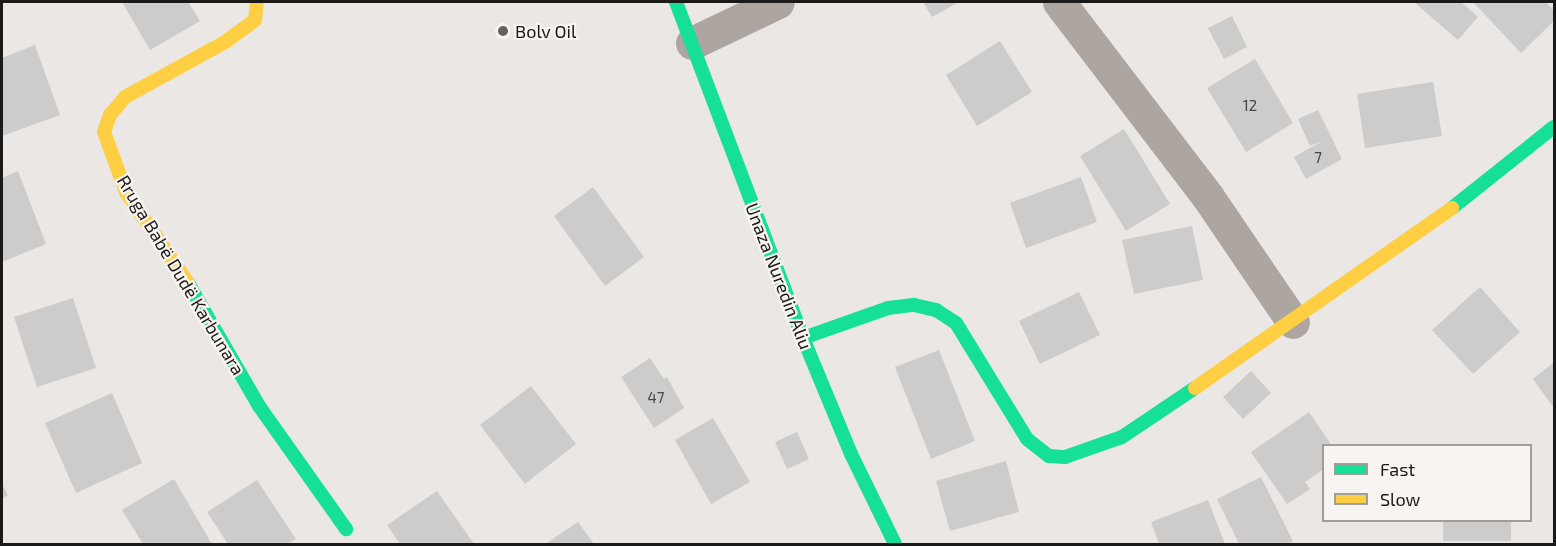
<!DOCTYPE html>
<html>
<head>
<meta charset="utf-8">
<style>
  body { margin:0 }
  #map { position:relative; width:1556px; height:546px; overflow:hidden; background:#eae7e5; font-family:"Exo 2",sans-serif }
  div>[style] { position:absolute }
  [style*='--x'] { left:calc(var(--x)*1px); top:calc(var(--y)*1px); width:calc(var(--w)*1px); rotate:calc(var(--a)*1deg) }
  .building>* { inset:0; background:#ceccca }
  .street>* { height:33px; margin:-16.5px; padding:0 16.5px; transform-origin:16.5px; border-radius:16.5px; background:#ada59f }
  .fast>* { height:14px; margin:-7px; padding:0 7px; transform-origin:7px; border-radius:7px; background:#16e098 }
  .slow>* { height:14px; margin:-7px; padding:0 7px; transform-origin:7px; border-radius:7px; background:#ffcf43 }
  .dots>* { width:16px; height:16px; translate:-50% -50%; box-sizing:border-box; border:3px solid #f8f4f1; border-radius:50% }
  span { translate:-50% -50%; white-space:nowrap; text-align:center; line-height:1.15; -webkit-text-stroke:4.5px #f8f4f1; paint-order:stroke }
  .number-label { font-size:15px; color:#484645 }
  .number-label span { -webkit-text-stroke-width:0 }
  .poi-label { font-size:18px; color:#1c1a19 }
  .left { translate:0 -50%; text-align:left }
  .street-label { font-size:18px; color:#1c1a19 }
  .frame { position:absolute; inset:0; border:3px solid #1c1a19; pointer-events:none }
  .legend { position:absolute; left:1322px; top:444px; width:210px; height:78px; box-sizing:border-box; background:#f8f4f1; border:2px solid #a09d9b; margin:0; padding:8px 10px; list-style:none; font-size:18px; color:#1c1a19 }
  .legend li { display:flex; align-items:center; gap:12px; height:30px }
  .legend b { width:30px; border:2px solid #a09d9b }
</style>
</head>
<body>
<div id="map">
  <div class="building">
    <i style="clip-path:polygon(122px 2px,188px 2px,200px 21px,150px 50px)"></i>
    <i style="clip-path:polygon(923px 2px,959px 2px,932px 17px)"></i>
    <i style="clip-path:polygon(1414px 2px,1461px 2px,1478px 17px,1458px 40px)"></i>
    <i style="clip-path:polygon(1473px 2px,1546px 2px,1554px 11px,1554px 21px,1521px 53px)"></i>
    <i style="clip-path:polygon(1232px 16px,1247px 47px,1224px 59px,1208px 28px)"></i>
    <i style="clip-path:polygon(1000px 41px,1032px 92px,977px 126px,946px 75px)"></i>
    <i style="clip-path:polygon(35px 45px,60px 115px,2px 136px,2px 58px)"></i>
    <i style="clip-path:polygon(1255px 59px,1293px 123px,1246px 152px,1207px 88px)"></i>
    <i style="clip-path:polygon(1433px 82px,1442px 136px,1365px 148px,1357px 94px)"></i>
    <i style="clip-path:polygon(1318px 110px,1342px 159px,1306px 179px,1294px 157px,1324px 140px,1310px 146px,1298px 119px)"></i>
    <i style="clip-path:polygon(1124px 129px,1170px 204px,1126px 231px,1080px 156px)"></i>
    <i style="clip-path:polygon(18px 171px,46px 244px,2px 262px,2px 178px)"></i>
    <i style="clip-path:polygon(1081px 177px,1097px 222px,1026px 248px,1010px 203px)"></i>
    <i style="clip-path:polygon(593px 187px,644px 257px,605px 286px,554px 216px)"></i>
    <i style="clip-path:polygon(1192px 226px,1203px 280px,1134px 294px,1122px 240px)"></i>
    <i style="clip-path:polygon(1480px 287px,1520px 332px,1473px 374px,1432px 330px)"></i>
    <i style="clip-path:polygon(1079px 292px,1100px 335px,1040px 364px,1019px 321px)"></i>
    <i style="clip-path:polygon(73px 298px,96px 368px,37px 387px,14px 317px)"></i>
    <i style="clip-path:polygon(939px 350px,975px 441px,931px 459px,895px 367px)"></i>
    <i style="clip-path:polygon(650px 358px,664px 379px,667px 377px,684px 408px,654px 428px,621px 377px)"></i>
    <i style="clip-path:polygon(1554px 362px,1554px 408px,1533px 379px)"></i>
    <i style="clip-path:polygon(1251px 371px,1271px 393px,1243px 419px,1223px 397px)"></i>
    <i style="clip-path:polygon(531px 386px,576px 444px,525px 484px,480px 425px)"></i>
    <i style="clip-path:polygon(112px 393px,142px 463px,76px 493px,45px 423px)"></i>
    <i style="clip-path:polygon(1309px 412px,1332px 446px,1324px 446px,1324px 469px,1305px 482px,1310px 489px,1287px 504px,1251px 452px)"></i>
    <i style="clip-path:polygon(713px 418px,750px 482px,711px 504px,675px 440px)"></i>
    <i style="clip-path:polygon(797px 432px,809px 459px,787px 469px,775px 442px)"></i>
    <i style="clip-path:polygon(1006px 461px,1019px 512px,950px 531px,936px 481px)"></i>
    <i style="clip-path:polygon(1261px 477px,1293px 541px,1287px 544px,1239px 544px,1217px 499px)"></i>
    <i style="clip-path:polygon(174px 479px,212px 544px,143px 544px,122px 510px)"></i>
    <i style="clip-path:polygon(257px 480px,296px 539px,288px 544px,228px 544px,207px 512px)"></i>
    <i style="clip-path:polygon(2px 484px,8px 495px,2px 499px)"></i>
    <i style="clip-path:polygon(437px 491px,474px 544px,400px 544px,387px 525px)"></i>
    <i style="clip-path:polygon(1208px 500px,1225px 544px,1159px 544px,1151px 522px)"></i>
    <i style="clip-path:polygon(1443px 520px,1511px 520px,1511px 541px,1443px 541px)"></i>
    <i style="clip-path:polygon(578px 522px,594px 544px,545px 544px)"></i>
  </div>
  <div class="street">
    <i style="--x:1059;--y:2;--w:245;--a:52.6"></i>
    <i style="--x:1208;--y:197;--w:151;--a:55.8"></i>
    <i style="--x:692;--y:43;--w:95;--a:-25.5"></i>
  </div>
  <div class="fast">
    <i style="--x:676;--y:2;--w:359;--a:69.3"></i>
    <i style="--x:803;--y:338;--w:126;--a:67.5"></i>
    <i style="--x:851;--y:454;--w:100;--a:63.9"></i>
    <i style="--x:1452;--y:208;--w:130;--a:-38.5"></i>
    <i style="--x:188;--y:283;--w:142;--a:60"></i>
    <i style="--x:259;--y:406;--w:151;--a:54.7"></i>
    <i style="--x:803;--y:338;--w:90;--a:-19.4"></i>
    <i style="--x:888;--y:308;--w:26;--a:-7"></i>
    <i style="--x:914;--y:305;--w:23;--a:13"></i>
    <i style="--x:936;--y:310;--w:24;--a:33"></i>
    <i style="--x:956;--y:323;--w:136;--a:58.5"></i>
    <i style="--x:1027;--y:439;--w:28;--a:38"></i>
    <i style="--x:1049;--y:456;--w:16;--a:4"></i>
    <i style="--x:1065;--y:457;--w:60;--a:-19.3"></i>
    <i style="--x:1122;--y:437;--w:88;--a:-33.9"></i>
  </div>
  <div class="slow">
    <i style="--x:188;--y:283;--w:110;--a:-124.3"></i>
    <i style="--x:126;--y:192;--w:64;--a:-110.1"></i>
    <i style="--x:104;--y:132;--w:18;--a:-71"></i>
    <i style="--x:110;--y:115;--w:23;--a:-50"></i>
    <i style="--x:125;--y:97;--w:114;--a:-28.8"></i>
    <i style="--x:225;--y:42;--w:37;--a:-36"></i>
    <i style="--x:255;--y:20;--w:18;--a:-84"></i>
    <i style="--x:1195;--y:388;--w:314;--a:-35"></i>
  </div>
  <div class="dots">
    <i style="left:503px;top:31px;background:#646260"></i>
  </div>
  <div class="number-label">
    <span style="left:1250px;top:106px">12</span>
    <span style="left:1318px;top:158px">7</span>
    <span style="left:656px;top:398px">47</span>
  </div>
  <div class="poi-label">
    <span class="left" style="left:515px;top:31px">Bolv Oil</span>
  </div>
  <div class="street-label">
    <span style="left:181px;top:275px;rotate:59deg">Rruga Babë Dudë Karbunara</span>
    <span style="left:779px;top:276px;rotate:69deg">Unaza Nuredin Aliu</span>
  </div>
  <div class="frame"></div>
  <ul class="legend">
  <li><b style="height:8px;background:#16e098"></b>Fast</li>
  <li><b style="height:8px;background:#ffcf43"></b>Slow</li>
  </ul>
</div>
</body>
</html>
